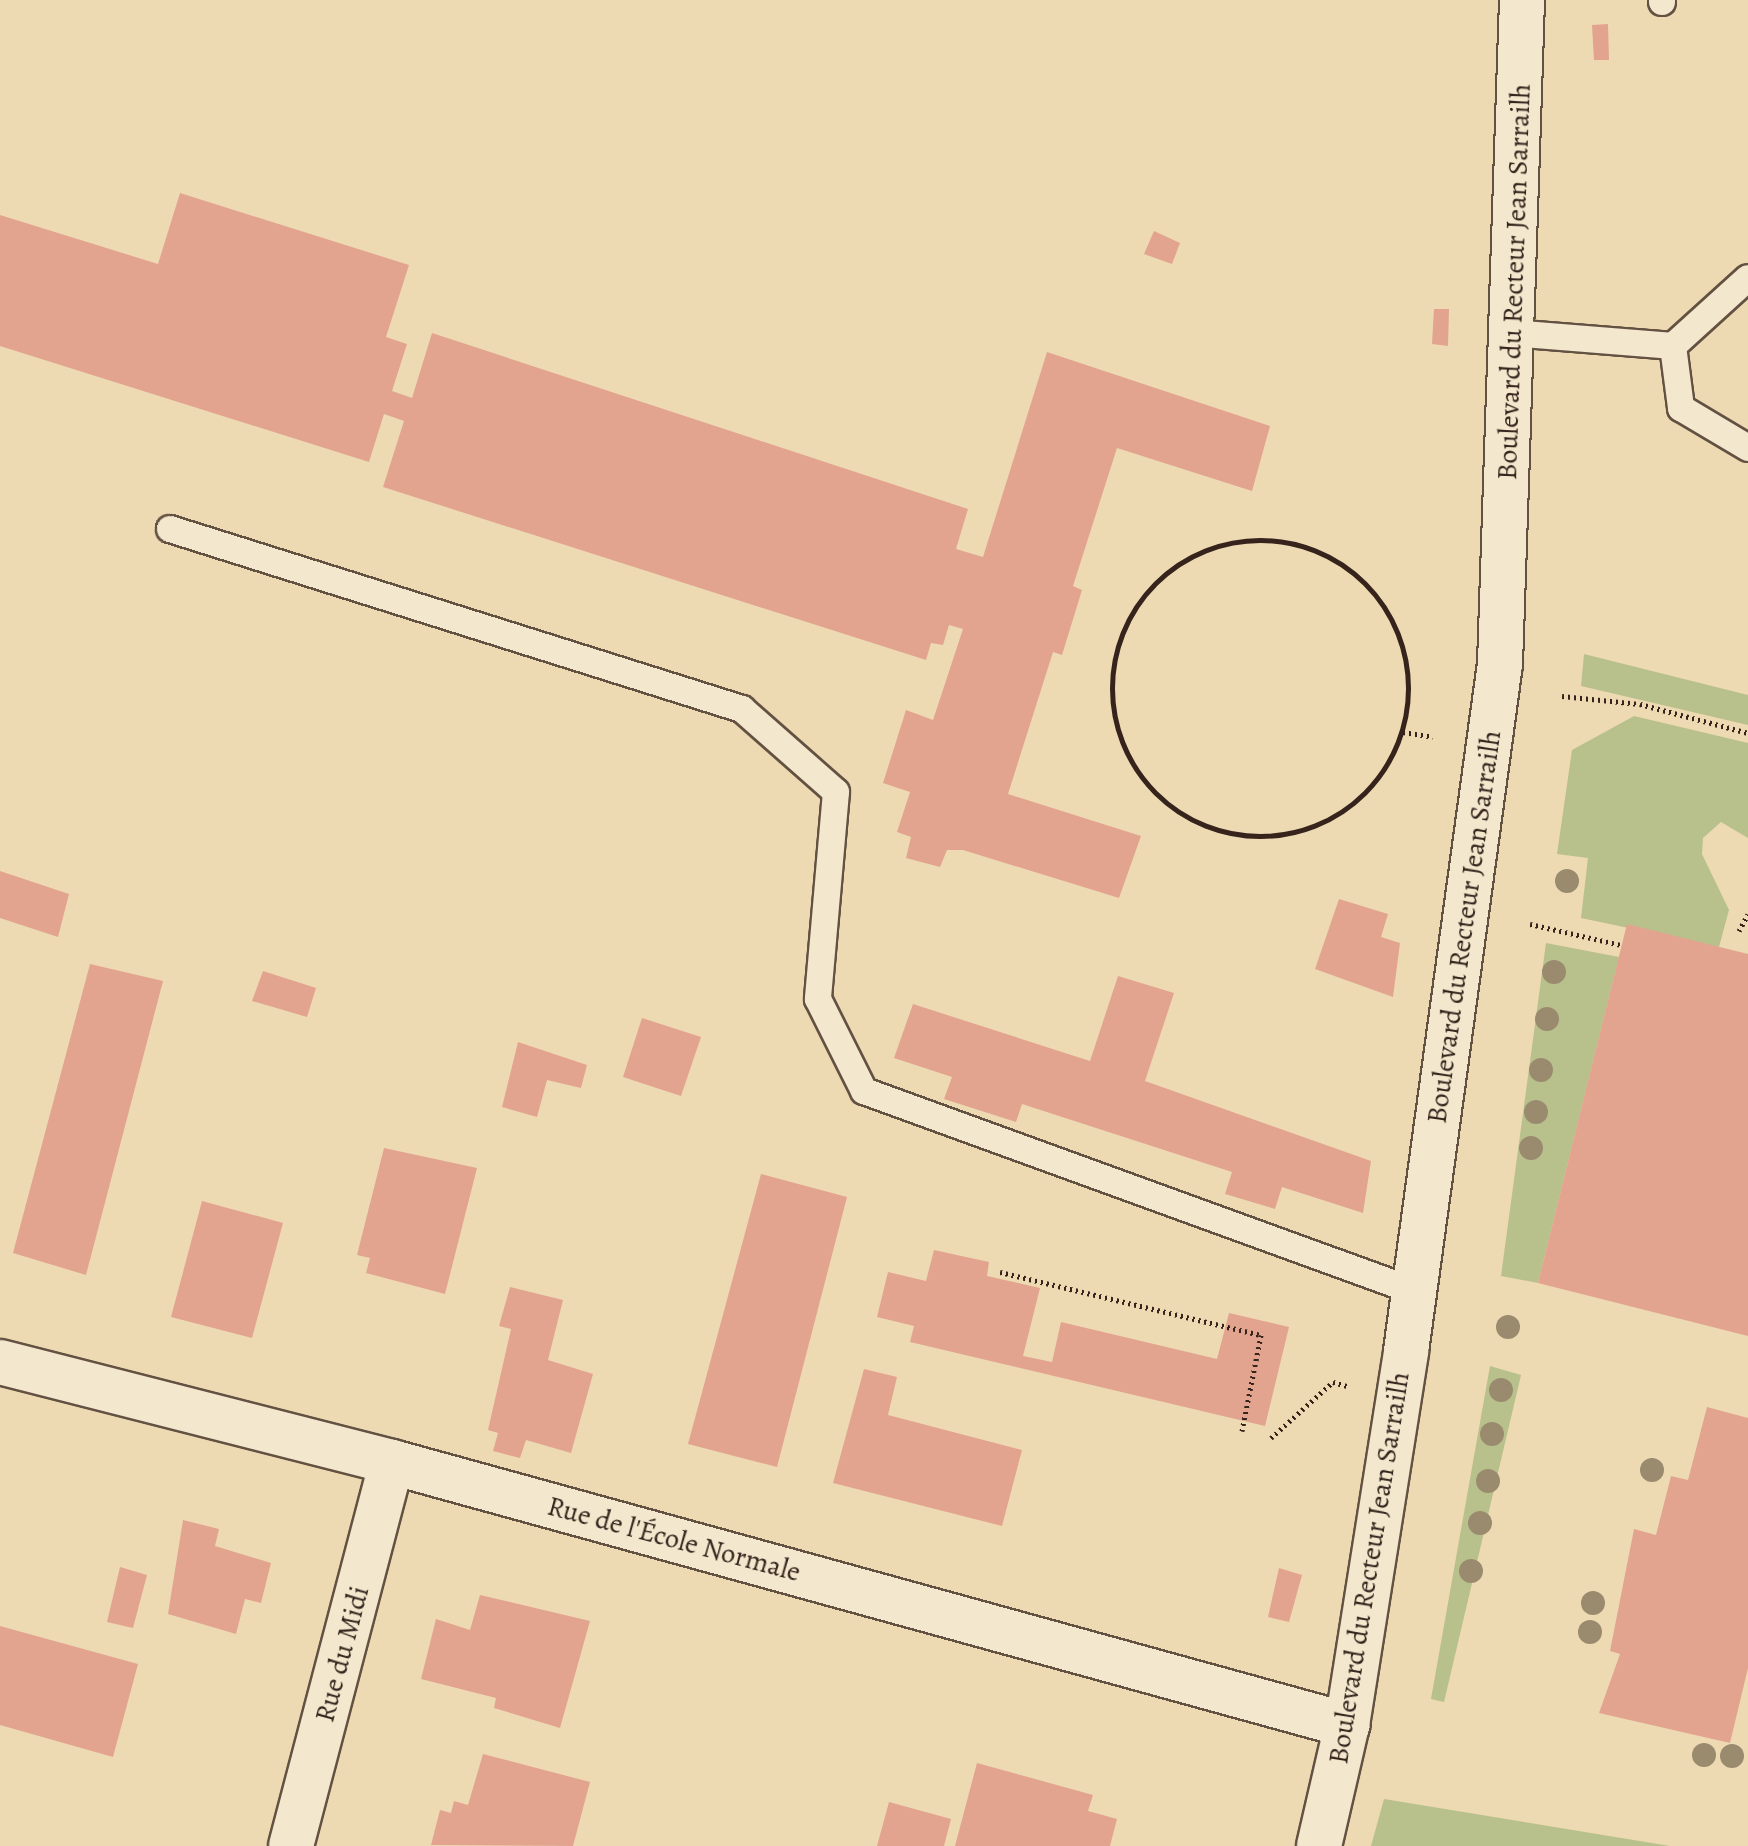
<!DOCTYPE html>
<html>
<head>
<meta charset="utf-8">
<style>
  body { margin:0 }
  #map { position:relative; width:1748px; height:1846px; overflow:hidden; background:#eddab2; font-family:Alegreya,serif }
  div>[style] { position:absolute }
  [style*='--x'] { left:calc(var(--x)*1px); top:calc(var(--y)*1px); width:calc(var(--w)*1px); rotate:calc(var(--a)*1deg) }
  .green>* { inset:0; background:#b8c08c }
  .building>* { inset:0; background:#e3a48f }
  .path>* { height:5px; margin-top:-2.5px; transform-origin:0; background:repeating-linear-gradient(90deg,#35231c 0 2px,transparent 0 6px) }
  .path>.ring { margin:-2.5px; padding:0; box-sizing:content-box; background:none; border:5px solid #35231c; border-radius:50% }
  .roads { filter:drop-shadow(2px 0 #635142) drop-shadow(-2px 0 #635142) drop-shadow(0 2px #635142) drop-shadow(0 -2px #635142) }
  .lane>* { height:26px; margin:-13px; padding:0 13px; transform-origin:13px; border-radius:13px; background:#f3e7cd }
  .street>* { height:44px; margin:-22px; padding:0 22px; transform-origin:22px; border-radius:22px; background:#f3e7cd }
  .secondary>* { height:44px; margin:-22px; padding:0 22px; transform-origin:22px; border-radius:22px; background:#f3e7cd }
  .trees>* { width:24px; height:24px; margin:-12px; border-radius:50%; background:#9a8b6f }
  span { translate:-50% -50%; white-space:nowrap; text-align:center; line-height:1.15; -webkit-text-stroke:6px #f3e7cd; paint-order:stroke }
  .street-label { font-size:28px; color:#35231c }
</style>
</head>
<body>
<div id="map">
  <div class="green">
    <i style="clip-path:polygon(1584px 654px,1748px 695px,1748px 725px,1581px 686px)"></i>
    <i style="clip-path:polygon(1634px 716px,1748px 743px,1748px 838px,1721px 822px,1703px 838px,1702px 854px,1729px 910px,1719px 947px,1581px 918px,1588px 858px,1557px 854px,1572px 750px)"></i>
    <i style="clip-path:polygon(1546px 943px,1619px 957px,1538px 1283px,1501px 1276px)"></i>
    <i style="clip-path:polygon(1490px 1366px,1521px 1375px,1444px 1702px,1431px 1699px)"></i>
    <i style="clip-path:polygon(1384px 1799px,1670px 1846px,1371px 1846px)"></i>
  </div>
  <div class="building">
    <i style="clip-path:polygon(1608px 24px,1609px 60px,1594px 60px,1592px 25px)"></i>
    <i style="clip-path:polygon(180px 193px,409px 265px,386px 337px,407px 344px,392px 391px,412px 398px,432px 333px,968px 509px,956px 549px,983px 557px,1047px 352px,1270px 426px,1252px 491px,1117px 448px,1073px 586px,1082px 590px,1062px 655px,1053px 652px,1008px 794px,1141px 836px,1119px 898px,963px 850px,947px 850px,940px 867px,906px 858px,911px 837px,897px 832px,910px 792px,883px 783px,906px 710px,933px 720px,963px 629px,949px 625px,943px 645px,931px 643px,926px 660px,383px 487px,404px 421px,384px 414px,369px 462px,0 346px,0 215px,158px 264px)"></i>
    <i style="clip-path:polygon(1154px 231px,1180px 243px,1172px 264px,1144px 254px)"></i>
    <i style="clip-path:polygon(1434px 309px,1449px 309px,1448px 346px,1432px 344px)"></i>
    <i style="clip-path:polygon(0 871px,69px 894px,58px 937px,0 918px)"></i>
    <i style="clip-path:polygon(1339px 899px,1388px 914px,1381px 937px,1400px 943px,1393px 997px,1315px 969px)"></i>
    <i style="clip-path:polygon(1627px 924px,1748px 954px,1748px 1336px,1538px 1283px)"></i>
    <i style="clip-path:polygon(90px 964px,163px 981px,86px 1275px,13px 1253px)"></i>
    <i style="clip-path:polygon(263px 971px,316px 988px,307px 1017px,252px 1001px)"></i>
    <i style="clip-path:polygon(1118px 976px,1174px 993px,1145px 1081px,1371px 1161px,1363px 1213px,1282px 1187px,1275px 1209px,1225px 1194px,1232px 1172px,1022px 1104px,1016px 1122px,944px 1099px,952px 1077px,894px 1058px,913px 1004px,1090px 1061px)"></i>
    <i style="clip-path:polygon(642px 1018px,701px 1037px,681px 1096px,623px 1077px)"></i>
    <i style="clip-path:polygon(518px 1042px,587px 1065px,581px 1088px,547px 1080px,537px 1117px,502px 1107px)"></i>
    <i style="clip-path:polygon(384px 1148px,477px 1168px,445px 1294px,366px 1273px,370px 1258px,357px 1255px)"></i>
    <i style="clip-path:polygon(761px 1174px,847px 1197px,777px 1467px,688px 1444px)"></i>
    <i style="clip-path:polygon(202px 1201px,283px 1223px,252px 1338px,171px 1317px)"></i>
    <i style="clip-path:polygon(934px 1250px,989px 1262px,987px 1276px,1040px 1288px,1023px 1356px,1052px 1362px,1061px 1322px,1217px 1359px,1229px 1313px,1289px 1327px,1265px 1426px,910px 1342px,914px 1326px,877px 1317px,888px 1272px,926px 1281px)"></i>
    <i style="clip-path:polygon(510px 1287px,563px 1300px,548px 1360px,593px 1374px,571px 1453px,526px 1440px,520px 1458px,493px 1451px,498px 1433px,488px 1430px,511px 1329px,499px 1326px)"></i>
    <i style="clip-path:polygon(864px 1369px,897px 1377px,888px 1415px,1022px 1450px,1002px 1526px,833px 1483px)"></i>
    <i style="clip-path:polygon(1707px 1407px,1748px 1418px,1748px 1668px,1730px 1743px,1599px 1713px,1620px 1654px,1610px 1651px,1634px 1529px,1656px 1535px,1671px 1476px,1688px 1480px)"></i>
    <i style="clip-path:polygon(183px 1520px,219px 1529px,215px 1546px,271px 1563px,261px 1603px,245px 1599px,236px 1634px,168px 1614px)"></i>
    <i style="clip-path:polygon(120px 1567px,147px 1575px,133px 1628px,107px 1622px)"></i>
    <i style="clip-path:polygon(1279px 1568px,1302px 1575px,1289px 1622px,1268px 1617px)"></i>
    <i style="clip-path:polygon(480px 1595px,590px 1621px,560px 1728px,494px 1708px,496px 1698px,421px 1679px,436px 1619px,470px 1630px)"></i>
    <i style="clip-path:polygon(0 1626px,138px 1664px,113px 1757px,0 1725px)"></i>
    <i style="clip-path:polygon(483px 1754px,590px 1782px,573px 1846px,431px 1845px,440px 1810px,451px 1813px,454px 1801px,468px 1805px)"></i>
    <i style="clip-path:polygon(977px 1763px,1093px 1795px,1088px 1811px,1117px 1819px,1110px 1846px,955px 1846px)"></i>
    <i style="clip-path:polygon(889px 1802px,951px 1819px,944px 1846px,877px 1846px)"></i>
  </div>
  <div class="path">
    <i class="ring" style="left:1112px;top:540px;width:291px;height:291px"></i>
    <i style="--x:1562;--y:696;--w:78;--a:5.9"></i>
    <i style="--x:1640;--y:704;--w:112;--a:15"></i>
    <i style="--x:1403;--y:732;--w:30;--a:9"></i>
    <i style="--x:1530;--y:924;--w:93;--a:13"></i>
    <i style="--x:1739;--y:931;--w:19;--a:-62"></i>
    <i style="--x:1000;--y:1272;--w:268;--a:13.6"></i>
    <i style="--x:1261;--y:1335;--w:98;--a:101.2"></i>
    <i style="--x:1271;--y:1438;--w:84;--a:-42.1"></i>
    <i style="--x:1333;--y:1382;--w:15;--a:16"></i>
  </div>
  <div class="roads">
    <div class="lane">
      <i style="--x:1662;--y:2;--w:2;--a:-90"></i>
      <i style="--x:1511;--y:333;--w:163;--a:4.6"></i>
      <i style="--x:1673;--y:346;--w:101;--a:-42.2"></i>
      <i style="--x:1673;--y:346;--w:63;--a:82.6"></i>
      <i style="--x:1681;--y:408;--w:78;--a:30.8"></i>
      <i style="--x:170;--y:529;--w:600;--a:17.47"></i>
      <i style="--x:742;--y:709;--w:125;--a:41.4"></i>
      <i style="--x:836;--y:792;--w:208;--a:95"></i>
      <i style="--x:818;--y:999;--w:103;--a:63.4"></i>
      <i style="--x:864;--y:1091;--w:585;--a:19.98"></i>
    </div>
    <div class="street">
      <i style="--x:0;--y:1362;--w:405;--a:14.3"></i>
      <i style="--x:392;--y:1462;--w:991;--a:15.4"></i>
      <i style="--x:291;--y:1846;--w:397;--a:-75.3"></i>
    </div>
    <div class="secondary">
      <i style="--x:1319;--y:1846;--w:124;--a:-77"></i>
      <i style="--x:1347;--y:1725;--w:379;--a:-81"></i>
      <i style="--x:1406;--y:1351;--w:693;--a:-82.21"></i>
      <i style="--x:1500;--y:664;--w:664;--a:-88.1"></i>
    </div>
  </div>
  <div class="trees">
    <i style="left:1567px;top:881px"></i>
    <i style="left:1554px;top:972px"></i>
    <i style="left:1547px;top:1019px"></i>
    <i style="left:1541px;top:1070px"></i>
    <i style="left:1536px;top:1112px"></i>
    <i style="left:1531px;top:1148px"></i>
    <i style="left:1508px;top:1327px"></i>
    <i style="left:1501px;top:1390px"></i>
    <i style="left:1492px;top:1434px"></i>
    <i style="left:1652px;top:1470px"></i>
    <i style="left:1488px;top:1481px"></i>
    <i style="left:1480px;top:1523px"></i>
    <i style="left:1471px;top:1571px"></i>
    <i style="left:1593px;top:1603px"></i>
    <i style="left:1590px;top:1632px"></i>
    <i style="left:1704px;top:1755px"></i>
    <i style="left:1732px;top:1756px"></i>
  </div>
  <div class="street-label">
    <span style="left:1514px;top:282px;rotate:-88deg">Boulevard du Recteur Jean Sarrailh</span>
    <span style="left:1464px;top:927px;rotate:-82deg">Boulevard du Recteur Jean Sarrailh</span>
    <span style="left:674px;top:1539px;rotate:15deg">Rue de l'École Normale</span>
    <span style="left:1369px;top:1568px;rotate:-81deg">Boulevard du Recteur Jean Sarrailh</span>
    <span style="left:342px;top:1654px;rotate:-75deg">Rue du Midi</span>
  </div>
</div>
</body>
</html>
